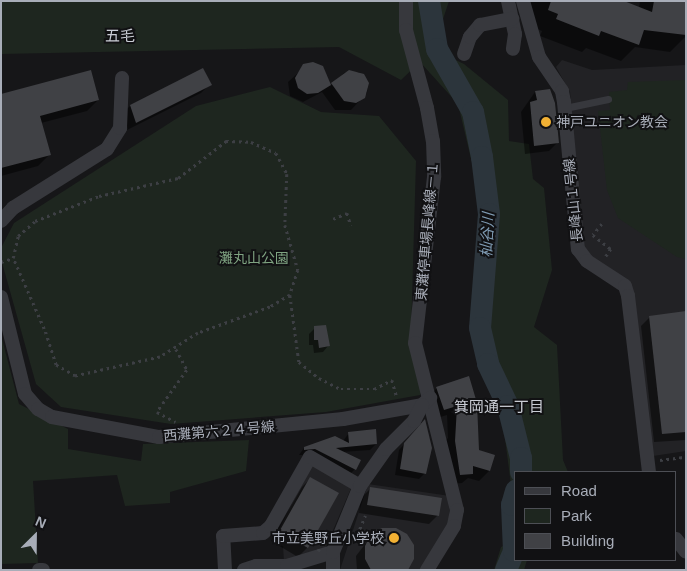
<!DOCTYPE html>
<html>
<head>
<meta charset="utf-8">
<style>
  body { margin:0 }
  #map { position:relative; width:687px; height:571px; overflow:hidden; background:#161618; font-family:Arial,"Noto Sans JP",sans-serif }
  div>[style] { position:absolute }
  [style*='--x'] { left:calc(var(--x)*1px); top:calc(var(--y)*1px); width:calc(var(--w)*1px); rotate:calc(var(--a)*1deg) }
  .built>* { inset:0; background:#222225 }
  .green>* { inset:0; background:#1e261f }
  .shadow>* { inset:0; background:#0007 }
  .river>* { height:22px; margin:-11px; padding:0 11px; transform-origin:11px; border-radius:11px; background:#2c353c }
  .building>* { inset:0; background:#404145 }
  .path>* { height:2.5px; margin-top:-1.25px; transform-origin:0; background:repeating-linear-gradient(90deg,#3d3f44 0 2.5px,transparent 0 6.5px) }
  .service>* { height:7px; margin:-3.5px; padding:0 3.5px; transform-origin:3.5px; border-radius:3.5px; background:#37383d }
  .minor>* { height:14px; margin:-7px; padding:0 7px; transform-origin:7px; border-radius:7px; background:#37383d }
  .path-bridge>* { height:2.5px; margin-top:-1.25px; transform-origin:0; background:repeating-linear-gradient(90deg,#3d3f44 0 2.5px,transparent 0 6.5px) }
  .dots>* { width:14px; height:14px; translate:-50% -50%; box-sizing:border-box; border:2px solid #111113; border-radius:50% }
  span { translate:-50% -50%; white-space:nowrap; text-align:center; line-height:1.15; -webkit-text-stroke:4px #111113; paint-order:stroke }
  .poi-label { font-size:14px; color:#a8adb8 }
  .left { translate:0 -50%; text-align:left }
  .right { translate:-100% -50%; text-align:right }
  .street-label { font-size:14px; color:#a8adb8 }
  .park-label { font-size:14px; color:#7fa381 }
  .neighbourhood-label { font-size:15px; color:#c9ccd4 }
  .water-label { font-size:15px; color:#7f9bb3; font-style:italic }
  .frame { position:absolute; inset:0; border:2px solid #a8adb8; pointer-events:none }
  .legend { position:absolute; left:514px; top:471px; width:162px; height:90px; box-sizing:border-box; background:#111113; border:1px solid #4d4f55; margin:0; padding:6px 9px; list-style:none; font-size:15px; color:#a8adb8 }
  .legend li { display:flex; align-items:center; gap:10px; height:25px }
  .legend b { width:25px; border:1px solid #4d4f55 }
  .north { position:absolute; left:10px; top:511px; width:50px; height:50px; -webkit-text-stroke:4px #111113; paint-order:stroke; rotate:23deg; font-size:14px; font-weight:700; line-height:20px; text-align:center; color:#a8adb8 }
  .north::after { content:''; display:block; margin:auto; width:18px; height:22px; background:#a8adb8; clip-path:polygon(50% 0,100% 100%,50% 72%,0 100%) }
</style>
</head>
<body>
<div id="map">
  <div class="built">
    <i style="clip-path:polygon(562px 60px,592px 70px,686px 65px,686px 451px,653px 456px,630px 283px,593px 259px,581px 243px,570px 92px,556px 67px)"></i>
    <i style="clip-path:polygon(312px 464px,352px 486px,325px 549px,284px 562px,283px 546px,272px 543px)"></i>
    <i style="clip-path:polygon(368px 484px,450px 496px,449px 523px,420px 570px,340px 570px)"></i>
  </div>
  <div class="green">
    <i style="clip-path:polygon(1px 1px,449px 1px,433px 49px,464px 64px,508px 100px,509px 141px,529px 144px,533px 179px,544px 188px,552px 270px,534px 327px,557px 345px,563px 460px,568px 472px,516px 472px,515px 516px,503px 423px,480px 362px,474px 337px,484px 224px,472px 163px,458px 104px,420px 62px,401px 80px,339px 47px,1px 54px)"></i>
    <i style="clip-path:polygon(686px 80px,686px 259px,677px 257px,618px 218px,607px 190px,598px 111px,610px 110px,609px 92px,627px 90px,628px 82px)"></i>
    <i style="clip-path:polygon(270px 87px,321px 112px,379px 116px,416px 161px,411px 334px,422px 390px,420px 395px,326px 412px,171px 424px,61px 407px,36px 384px,1px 259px,1px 248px,14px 223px,196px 106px)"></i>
    <i style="clip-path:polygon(1px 335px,19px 404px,68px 429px,68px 449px,141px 461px,143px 444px,249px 440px,246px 471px,170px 492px,170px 503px,125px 506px,117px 475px,33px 481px,38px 563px,1px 564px)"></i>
    <i style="clip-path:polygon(516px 540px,516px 560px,527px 560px,524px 570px,494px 570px,501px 547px)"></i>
  </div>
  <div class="shadow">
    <i style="clip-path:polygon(530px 1px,604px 1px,639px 8px,640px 1px,686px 1px,686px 36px,670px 52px,635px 47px,621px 61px,586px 48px,582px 52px,540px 36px,542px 31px,532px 27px,535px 18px,525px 14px)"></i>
    <i style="clip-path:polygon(308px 64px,330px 86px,344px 73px,359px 72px,368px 83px,367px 93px,351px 110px,335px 110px,322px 92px,303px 102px,290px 96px,288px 82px)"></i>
    <i style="clip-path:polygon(203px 70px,210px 84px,201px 93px,127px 130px,121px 115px,130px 106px)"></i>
    <i style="clip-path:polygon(549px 90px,558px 142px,549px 151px,525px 154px,521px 112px,535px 92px)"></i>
    <i style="clip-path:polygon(1px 95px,98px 100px,87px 111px,41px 123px,49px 155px,38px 166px,1px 176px)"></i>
    <i style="clip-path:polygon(686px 312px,686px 440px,654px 442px,641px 326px,650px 317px)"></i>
    <i style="clip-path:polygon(315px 328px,328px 346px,323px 352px,314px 353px,313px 345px,309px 345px,309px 334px)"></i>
    <i style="clip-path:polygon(468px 378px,478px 450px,494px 456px,489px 471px,479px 481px,468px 478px,462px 483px,450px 484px,445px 441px,448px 438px,447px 415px,434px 419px,427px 398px,437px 388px)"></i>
    <i style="clip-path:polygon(420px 426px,425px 473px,419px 479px,395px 475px,399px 450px)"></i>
    <i style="clip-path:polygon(349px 433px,376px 444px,370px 450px,342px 452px,355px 469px,349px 475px,309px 455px,299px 455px,304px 448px,343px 441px)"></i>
    <i style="clip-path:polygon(311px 478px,338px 494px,307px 548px,298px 557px,271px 541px,302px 487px)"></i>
    <i style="clip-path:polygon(370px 489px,438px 515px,429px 524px,359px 513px,361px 498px)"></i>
    <i style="clip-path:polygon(372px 535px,406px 570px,357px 570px,356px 556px)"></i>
  </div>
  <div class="river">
    <i style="--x:429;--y:1;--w:49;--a:80.5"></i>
    <i style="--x:437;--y:49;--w:73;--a:60.3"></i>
    <i style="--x:473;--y:112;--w:46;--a:78.7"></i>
    <i style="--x:482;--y:157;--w:57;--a:83"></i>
    <i style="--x:489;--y:214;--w:114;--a:94.5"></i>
    <i style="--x:480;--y:328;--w:37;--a:77"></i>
    <i style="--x:488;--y:364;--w:47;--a:64.5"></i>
    <i style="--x:508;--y:406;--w:54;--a:76"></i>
    <i style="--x:521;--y:458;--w:14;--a:90"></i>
    <i style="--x:506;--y:570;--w:21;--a:-67"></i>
    <i style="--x:514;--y:551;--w:46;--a:-92.5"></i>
    <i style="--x:512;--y:505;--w:15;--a:-74"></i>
  </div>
  <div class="building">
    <i style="clip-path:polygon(551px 1px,624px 1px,652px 12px,654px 1px,686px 1px,686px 35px,644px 30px,639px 45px,601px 31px,599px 36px,556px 19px,558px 14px,548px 10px)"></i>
    <i style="clip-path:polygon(313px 62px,323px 66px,331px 85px,318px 93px,307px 94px,298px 88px,295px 78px,303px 64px)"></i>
    <i style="clip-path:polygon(203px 68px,212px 85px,136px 123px,130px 105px)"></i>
    <i style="clip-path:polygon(91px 70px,99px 100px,40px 116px,51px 155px,1px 168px,1px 94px)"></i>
    <i style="clip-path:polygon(349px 70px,364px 74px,369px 83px,365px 98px,356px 103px,344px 101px,331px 83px)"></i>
    <i style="clip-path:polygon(550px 89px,555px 103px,559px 143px,534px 146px,530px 102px,537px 100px,535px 91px)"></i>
    <i style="clip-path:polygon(686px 311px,686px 432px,662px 434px,649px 316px)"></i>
    <i style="clip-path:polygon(326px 325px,330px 346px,319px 348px,318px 340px,314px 340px,314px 326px)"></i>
    <i style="clip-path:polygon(469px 376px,477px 403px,479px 450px,495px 455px,490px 471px,473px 466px,473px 474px,460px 475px,455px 441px,457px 406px,444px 410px,436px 387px)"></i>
    <i style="clip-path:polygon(425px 419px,432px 448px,426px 474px,400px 469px,404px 443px)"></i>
    <i style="clip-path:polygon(376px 429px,377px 444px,336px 448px,361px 460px,356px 470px,315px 449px,304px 450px,304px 447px,335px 436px,349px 443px,348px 432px)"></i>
    <i style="clip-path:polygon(310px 477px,339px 493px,308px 548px,279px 532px)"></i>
    <i style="clip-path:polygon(370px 487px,442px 498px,439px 516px,367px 505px)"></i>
    <i style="clip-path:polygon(382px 528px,396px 528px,407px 534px,414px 545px,414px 559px,408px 570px,371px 570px,365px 559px,365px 546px,371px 534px)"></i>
  </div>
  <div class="path">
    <i style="--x:226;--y:141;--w:25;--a:2"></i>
    <i style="--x:251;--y:142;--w:27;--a:24"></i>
    <i style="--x:276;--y:153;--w:24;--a:62"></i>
    <i style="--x:287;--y:174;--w:51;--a:92.2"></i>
    <i style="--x:285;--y:225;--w:47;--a:73.9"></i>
    <i style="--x:298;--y:270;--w:26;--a:108"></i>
    <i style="--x:290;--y:295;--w:23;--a:149"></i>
    <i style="--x:270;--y:307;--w:77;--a:160.1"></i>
    <i style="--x:198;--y:333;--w:45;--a:147.7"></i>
    <i style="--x:160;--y:357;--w:87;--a:167.4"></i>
    <i style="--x:75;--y:376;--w:22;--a:-150"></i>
    <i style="--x:56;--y:365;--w:38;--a:-108"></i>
    <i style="--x:44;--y:329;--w:77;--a:-113.6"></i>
    <i style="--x:13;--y:258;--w:23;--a:-77"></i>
    <i style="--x:18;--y:236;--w:23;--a:-41"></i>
    <i style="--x:35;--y:221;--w:69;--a:-21.3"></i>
    <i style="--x:99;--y:196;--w:81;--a:-12.8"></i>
    <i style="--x:178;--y:178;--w:61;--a:-37.6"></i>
    <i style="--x:333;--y:219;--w:15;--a:-23"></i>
    <i style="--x:347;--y:213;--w:13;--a:72"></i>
    <i style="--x:602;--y:224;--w:14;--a:129"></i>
    <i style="--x:593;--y:235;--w:23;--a:38"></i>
    <i style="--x:611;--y:249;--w:11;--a:124"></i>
    <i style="--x:1;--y:262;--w:13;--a:-18"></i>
    <i style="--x:290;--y:295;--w:68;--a:82.3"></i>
    <i style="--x:299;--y:362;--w:26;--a:39"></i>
    <i style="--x:319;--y:378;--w:25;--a:27"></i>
    <i style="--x:341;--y:389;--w:33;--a:0"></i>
    <i style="--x:374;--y:389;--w:20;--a:-27"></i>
    <i style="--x:392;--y:380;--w:18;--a:74"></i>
    <i style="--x:176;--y:349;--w:24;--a:62"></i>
    <i style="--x:187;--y:370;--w:52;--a:125.5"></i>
    <i style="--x:157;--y:412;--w:21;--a:28"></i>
    <i style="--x:660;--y:460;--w:26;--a:-7"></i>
  </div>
  <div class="service">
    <i style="--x:565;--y:108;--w:44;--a:-11.8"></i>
  </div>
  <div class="minor">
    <i style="--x:406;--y:1;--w:29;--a:90"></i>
    <i style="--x:406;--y:30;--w:81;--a:74.9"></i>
    <i style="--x:427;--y:108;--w:34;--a:80"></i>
    <i style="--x:433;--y:141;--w:36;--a:88"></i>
    <i style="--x:434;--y:177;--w:167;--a:96.5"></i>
    <i style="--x:415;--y:343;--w:172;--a:75.9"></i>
    <i style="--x:457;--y:510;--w:16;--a:101"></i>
    <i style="--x:454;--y:526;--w:52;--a:121.5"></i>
    <i style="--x:508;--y:1;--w:34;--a:78"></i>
    <i style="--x:515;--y:34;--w:15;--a:98"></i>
    <i style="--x:523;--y:1;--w:58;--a:74.1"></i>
    <i style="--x:539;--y:57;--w:41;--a:55.9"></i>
    <i style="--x:562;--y:91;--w:11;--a:80"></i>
    <i style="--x:564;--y:102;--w:148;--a:84.6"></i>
    <i style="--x:578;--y:249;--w:15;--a:53"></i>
    <i style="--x:587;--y:261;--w:45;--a:33.3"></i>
    <i style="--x:625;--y:286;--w:10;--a:73"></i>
    <i style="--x:628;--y:296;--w:177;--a:83.2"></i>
    <i style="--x:464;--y:54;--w:18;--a:-71"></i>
    <i style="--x:470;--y:37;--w:16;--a:-50"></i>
    <i style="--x:480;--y:25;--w:33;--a:-11"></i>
    <i style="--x:1;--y:221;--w:18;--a:-47"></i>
    <i style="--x:13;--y:208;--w:111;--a:-32.1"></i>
    <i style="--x:107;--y:149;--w:25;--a:-58"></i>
    <i style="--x:120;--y:128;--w:50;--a:-87.7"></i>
    <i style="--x:1;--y:297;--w:100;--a:76.1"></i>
    <i style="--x:25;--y:394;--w:20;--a:49"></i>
    <i style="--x:38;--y:409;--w:16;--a:30"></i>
    <i style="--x:52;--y:417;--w:109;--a:10.6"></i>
    <i style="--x:159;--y:437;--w:185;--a:-5.6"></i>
    <i style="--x:343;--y:419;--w:80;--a:-10"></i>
    <i style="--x:422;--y:405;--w:11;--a:-41"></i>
    <i style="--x:676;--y:539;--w:16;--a:52"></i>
    <i style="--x:39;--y:570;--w:4;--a:0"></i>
    <i style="--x:225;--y:570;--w:34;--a:-93"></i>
    <i style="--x:223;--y:536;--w:40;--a:-4.3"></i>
    <i style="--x:263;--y:533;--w:11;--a:-41"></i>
    <i style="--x:271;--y:526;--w:79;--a:-60.5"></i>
    <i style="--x:310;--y:457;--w:58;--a:30.1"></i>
    <i style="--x:244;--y:570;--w:13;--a:-18"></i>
    <i style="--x:256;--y:566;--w:31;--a:0"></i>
    <i style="--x:287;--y:566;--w:48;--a:-16.9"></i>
    <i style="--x:333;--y:570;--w:18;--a:-90"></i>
    <i style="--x:333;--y:552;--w:71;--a:-67.8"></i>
    <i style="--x:360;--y:486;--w:45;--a:-54.9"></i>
    <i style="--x:386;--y:449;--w:40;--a:-45"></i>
    <i style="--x:414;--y:421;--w:18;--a:-63"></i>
  </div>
  <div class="path-bridge">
    <i style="--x:318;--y:551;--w:21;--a:-59"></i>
    <i style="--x:329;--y:533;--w:28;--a:4"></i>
    <i style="--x:357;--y:535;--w:21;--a:-67"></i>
  </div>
  <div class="dots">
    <i style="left:546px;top:122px;background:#f2b134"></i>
    <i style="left:394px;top:538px;background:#f2b134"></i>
  </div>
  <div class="poi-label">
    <span class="left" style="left:556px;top:122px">神戸ユニオン教会</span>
    <span class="right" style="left:384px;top:538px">市立美野丘小学校</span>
  </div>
  <div class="street-label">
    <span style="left:573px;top:200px;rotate:-96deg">長峰山１号線</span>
    <span style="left:427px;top:231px;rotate:-85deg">東灘停車場長峰線－１</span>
    <span style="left:219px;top:431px;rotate:-5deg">西灘第六２４号線</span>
  </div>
  <div class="park-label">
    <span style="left:254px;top:258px">灘丸山公園</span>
  </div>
  <div class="neighbourhood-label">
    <span style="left:120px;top:36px">五毛</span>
    <span style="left:499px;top:407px">箕岡通一丁目</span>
  </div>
  <div class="water-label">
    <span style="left:487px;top:235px;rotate:-87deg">杣谷川</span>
  </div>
  <div class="frame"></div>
  <ul class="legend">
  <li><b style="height:6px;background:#37383d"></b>Road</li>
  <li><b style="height:14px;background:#1e261f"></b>Park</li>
  <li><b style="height:14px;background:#404145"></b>Building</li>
  </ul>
  <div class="north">N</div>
</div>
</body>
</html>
